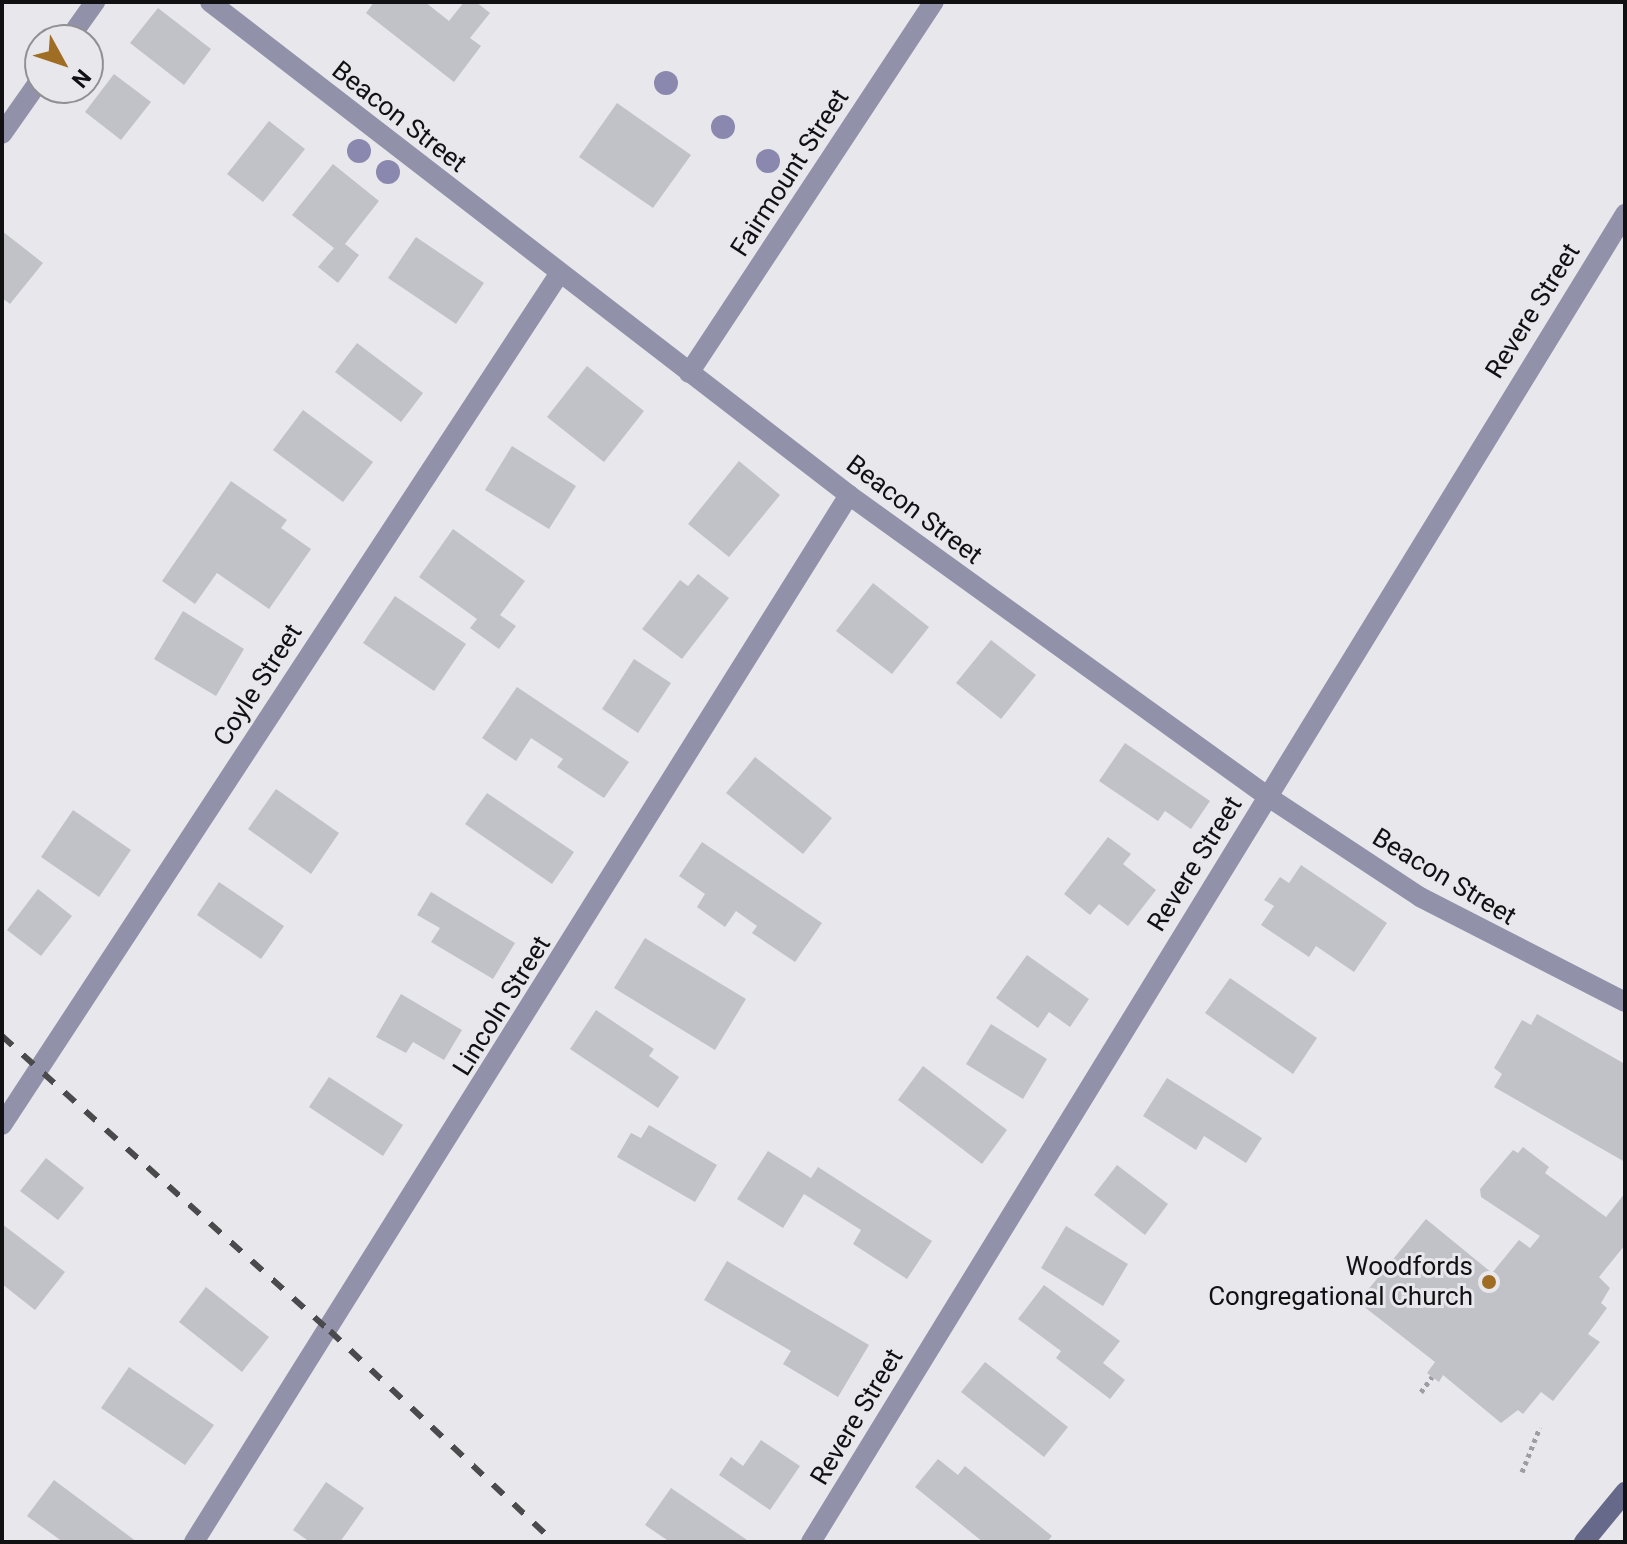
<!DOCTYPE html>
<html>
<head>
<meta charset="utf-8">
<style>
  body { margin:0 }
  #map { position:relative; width:1627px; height:1544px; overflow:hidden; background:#e7e7ec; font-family:Roboto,sans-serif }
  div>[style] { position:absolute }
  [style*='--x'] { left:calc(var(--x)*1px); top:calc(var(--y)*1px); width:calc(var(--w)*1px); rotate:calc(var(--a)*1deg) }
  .building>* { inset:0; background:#c1c2c7 }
  .path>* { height:5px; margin-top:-2.5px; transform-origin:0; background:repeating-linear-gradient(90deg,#9e9ea2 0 4px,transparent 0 8px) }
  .street>* { height:20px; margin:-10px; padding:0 10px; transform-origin:10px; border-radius:10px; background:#9192aa }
  .secondary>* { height:20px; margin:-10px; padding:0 10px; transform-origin:10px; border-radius:10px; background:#67698b }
  .rail>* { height:6px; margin-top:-3px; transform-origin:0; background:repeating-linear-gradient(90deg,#4a4a4d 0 14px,transparent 0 28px) }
  .trees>* { width:24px; height:24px; margin:-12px; border-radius:50%; background:#8a88ae }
  .dots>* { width:22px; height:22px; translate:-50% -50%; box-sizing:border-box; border:4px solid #e7e7ec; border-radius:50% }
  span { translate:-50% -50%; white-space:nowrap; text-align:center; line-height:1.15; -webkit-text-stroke:6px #e7e7ec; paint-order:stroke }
  .street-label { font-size:26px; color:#111113 }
  .poi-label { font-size:26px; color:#111113 }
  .right { translate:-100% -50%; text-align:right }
  .frame { position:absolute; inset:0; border:4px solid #111113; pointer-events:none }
  .north { position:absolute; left:24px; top:24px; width:80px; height:80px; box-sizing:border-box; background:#e7e7ec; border:2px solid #919195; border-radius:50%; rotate:130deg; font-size:22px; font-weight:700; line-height:32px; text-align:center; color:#111113 }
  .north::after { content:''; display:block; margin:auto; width:28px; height:36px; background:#9f6d23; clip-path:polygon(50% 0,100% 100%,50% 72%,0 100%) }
</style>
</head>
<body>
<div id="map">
  <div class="building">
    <i style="clip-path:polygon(374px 2px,425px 2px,449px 21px,464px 2px,476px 2px,490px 13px,470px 38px,481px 46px,454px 82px,366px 13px)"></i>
    <i style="clip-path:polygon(158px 8px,211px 49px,184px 85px,130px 43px)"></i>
    <i style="clip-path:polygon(114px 74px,151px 102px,121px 140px,85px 112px)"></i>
    <i style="clip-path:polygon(617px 103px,691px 155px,653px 208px,579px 157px)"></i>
    <i style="clip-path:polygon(269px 121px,305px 149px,263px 202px,227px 174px)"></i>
    <i style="clip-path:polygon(333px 164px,379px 201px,345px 244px,359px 255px,338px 283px,318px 267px,334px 248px,292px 215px)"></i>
    <i style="clip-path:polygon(2px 231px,43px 263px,10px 304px,2px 298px)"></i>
    <i style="clip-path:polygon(416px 237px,484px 283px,456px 324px,388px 278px)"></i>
    <i style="clip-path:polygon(357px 343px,423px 393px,401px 422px,335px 372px)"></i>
    <i style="clip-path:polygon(587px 366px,644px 411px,604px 462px,547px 417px)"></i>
    <i style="clip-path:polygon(303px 410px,373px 462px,343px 502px,273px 450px)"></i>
    <i style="clip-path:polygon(512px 446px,576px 486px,549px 529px,485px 490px)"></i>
    <i style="clip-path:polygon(739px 461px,780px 495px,729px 557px,688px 524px)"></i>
    <i style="clip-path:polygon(231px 481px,287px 520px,281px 528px,311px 549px,269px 609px,217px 573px,195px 604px,162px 581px)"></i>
    <i style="clip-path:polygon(453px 529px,525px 581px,500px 615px,516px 626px,499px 649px,470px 628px,477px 619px,419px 577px)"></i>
    <i style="clip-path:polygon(698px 574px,729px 598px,682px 659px,642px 629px,680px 580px,688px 586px)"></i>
    <i style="clip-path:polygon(873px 583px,929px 627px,892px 674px,836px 631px)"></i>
    <i style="clip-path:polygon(395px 596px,466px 644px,434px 691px,363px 643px)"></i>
    <i style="clip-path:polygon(183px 611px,244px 649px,216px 696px,154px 659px)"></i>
    <i style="clip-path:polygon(991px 640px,1036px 675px,1001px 719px,956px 683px)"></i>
    <i style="clip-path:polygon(634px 659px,671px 683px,638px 733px,602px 709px)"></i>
    <i style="clip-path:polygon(517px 687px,629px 762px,604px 798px,557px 767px,563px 759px,531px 738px,516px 761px,482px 738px)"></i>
    <i style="clip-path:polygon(1125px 743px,1210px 801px,1191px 829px,1165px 811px,1158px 821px,1099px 781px)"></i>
    <i style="clip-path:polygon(755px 757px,832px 818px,803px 854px,726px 793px)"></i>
    <i style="clip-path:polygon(276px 789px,339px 833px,311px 874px,248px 829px)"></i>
    <i style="clip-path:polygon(487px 793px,574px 852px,552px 884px,465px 824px)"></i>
    <i style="clip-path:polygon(73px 810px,131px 850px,99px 897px,41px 857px)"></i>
    <i style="clip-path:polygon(1108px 837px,1131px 854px,1123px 864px,1156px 890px,1128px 926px,1099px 904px,1090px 915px,1064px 894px)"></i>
    <i style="clip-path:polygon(702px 842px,822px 923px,795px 962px,752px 933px,757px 926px,736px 911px,725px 927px,697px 907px,705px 894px,679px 876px)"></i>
    <i style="clip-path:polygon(1301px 865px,1387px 923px,1354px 972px,1316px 946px,1309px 957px,1261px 925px,1274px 906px,1264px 900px,1280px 877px,1289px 883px)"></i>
    <i style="clip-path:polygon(219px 882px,284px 926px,261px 959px,197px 915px)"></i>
    <i style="clip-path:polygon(38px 889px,72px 916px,41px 956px,7px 930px)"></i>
    <i style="clip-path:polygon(431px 892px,515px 943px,493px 979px,431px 942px,440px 928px,417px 915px)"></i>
    <i style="clip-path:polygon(645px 938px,746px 999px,715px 1050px,614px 988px)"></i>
    <i style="clip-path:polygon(1027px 955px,1089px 999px,1070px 1027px,1049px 1012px,1038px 1028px,996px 998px)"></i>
    <i style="clip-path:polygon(1230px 978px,1317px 1038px,1293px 1074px,1205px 1013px)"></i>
    <i style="clip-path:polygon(401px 994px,462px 1030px,444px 1060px,413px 1042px,406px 1053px,376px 1037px)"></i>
    <i style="clip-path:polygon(596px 1010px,654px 1049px,649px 1056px,679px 1077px,658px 1108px,570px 1049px)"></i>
    <i style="clip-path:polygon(1537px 1014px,1625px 1064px,1625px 1162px,1494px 1087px,1502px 1074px,1494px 1068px,1522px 1020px,1531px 1025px)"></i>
    <i style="clip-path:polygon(991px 1024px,1047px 1059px,1023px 1099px,966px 1064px)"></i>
    <i style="clip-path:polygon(923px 1066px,1007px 1130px,982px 1164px,898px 1100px)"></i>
    <i style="clip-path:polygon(329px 1077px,403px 1125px,383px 1156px,309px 1107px)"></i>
    <i style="clip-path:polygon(1167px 1078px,1262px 1138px,1246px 1163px,1204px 1136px,1196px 1150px,1143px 1116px)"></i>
    <i style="clip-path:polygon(649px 1125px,717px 1165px,695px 1202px,617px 1157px,631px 1133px,641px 1138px)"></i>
    <i style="clip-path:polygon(1523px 1147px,1549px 1167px,1545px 1173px,1606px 1217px,1625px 1193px,1625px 1245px,1599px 1277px,1610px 1288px,1601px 1303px,1607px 1308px,1588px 1334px,1600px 1342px,1553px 1401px,1541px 1392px,1523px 1414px,1518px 1410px,1501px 1423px,1443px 1375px,1439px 1382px,1427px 1373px,1435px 1362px,1358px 1302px,1426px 1219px,1492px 1273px,1519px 1240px,1530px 1248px,1540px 1236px,1481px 1197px,1480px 1189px,1513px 1150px,1518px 1153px)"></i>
    <i style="clip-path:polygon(768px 1151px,811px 1178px,818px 1167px,932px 1241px,907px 1279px,853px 1244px,861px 1230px,804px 1194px,783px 1228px,737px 1199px)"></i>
    <i style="clip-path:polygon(46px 1158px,84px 1188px,58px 1220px,20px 1191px)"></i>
    <i style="clip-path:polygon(1117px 1165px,1168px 1204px,1145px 1235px,1094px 1195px)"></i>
    <i style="clip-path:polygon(2px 1224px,65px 1272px,35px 1310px,2px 1284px)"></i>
    <i style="clip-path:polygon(1066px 1226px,1128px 1264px,1103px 1306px,1041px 1268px)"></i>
    <i style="clip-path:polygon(727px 1261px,869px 1345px,838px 1397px,783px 1364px,791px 1351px,704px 1300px)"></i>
    <i style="clip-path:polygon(1044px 1285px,1120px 1341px,1103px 1363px,1125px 1380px,1110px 1399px,1056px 1358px,1061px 1351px,1018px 1319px)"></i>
    <i style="clip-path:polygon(206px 1287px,269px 1337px,242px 1372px,179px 1322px)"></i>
    <i style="clip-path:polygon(985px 1362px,1068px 1427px,1044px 1457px,961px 1392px)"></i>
    <i style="clip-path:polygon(129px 1367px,214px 1425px,185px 1465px,101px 1408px)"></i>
    <i style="clip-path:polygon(761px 1440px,800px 1466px,770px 1510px,719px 1475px,731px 1457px,743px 1466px)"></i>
    <i style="clip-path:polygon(938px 1459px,958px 1475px,965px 1466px,1052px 1536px,1047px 1542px,983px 1542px,915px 1487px)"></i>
    <i style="clip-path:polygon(54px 1480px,137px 1542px,63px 1542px,27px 1516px)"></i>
    <i style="clip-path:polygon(326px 1482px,364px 1508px,340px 1542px,310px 1542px,293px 1530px)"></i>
    <i style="clip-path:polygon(671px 1488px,750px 1542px,670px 1542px,645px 1525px)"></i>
  </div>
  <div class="path">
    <i style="--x:1421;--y:1392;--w:19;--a:-54"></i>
    <i style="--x:1522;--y:1472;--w:48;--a:-68.2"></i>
  </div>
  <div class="street">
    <i style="--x:210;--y:2;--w:807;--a:37.65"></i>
    <i style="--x:849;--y:495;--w:515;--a:35.76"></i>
    <i style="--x:1267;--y:796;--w:183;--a:33.4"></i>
    <i style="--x:1420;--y:897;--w:230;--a:27.1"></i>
    <i style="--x:68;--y:40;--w:47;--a:-54.6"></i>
    <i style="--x:2;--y:134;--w:66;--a:-54.9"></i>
    <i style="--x:689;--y:373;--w:445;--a:-56.6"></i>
    <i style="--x:2;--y:1125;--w:1017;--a:-56.79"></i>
    <i style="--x:194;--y:1542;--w:1235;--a:-57.97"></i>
    <i style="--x:811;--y:1542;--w:1558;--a:-58.49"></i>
  </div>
  <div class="secondary">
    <i style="--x:1584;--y:1542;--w:65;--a:-50.6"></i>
  </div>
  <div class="rail">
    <i style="--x:2;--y:1036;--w:441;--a:42"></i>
    <i style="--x:330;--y:1331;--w:308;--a:43.3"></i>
  </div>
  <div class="trees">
    <i style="left:666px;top:83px"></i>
    <i style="left:723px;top:127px"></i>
    <i style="left:359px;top:151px"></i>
    <i style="left:768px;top:161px"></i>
    <i style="left:388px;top:172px"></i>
  </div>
  <div class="dots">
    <i style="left:1489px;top:1282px;background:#9f6d23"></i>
  </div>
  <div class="street-label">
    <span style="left:399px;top:117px;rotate:38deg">Beacon Street</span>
    <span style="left:790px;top:173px;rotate:-57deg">Fairmount Street</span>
    <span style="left:1533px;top:311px;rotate:-58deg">Revere Street</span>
    <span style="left:914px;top:510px;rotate:37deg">Beacon Street</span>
    <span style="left:258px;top:685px;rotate:-57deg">Coyle Street</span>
    <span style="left:1195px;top:864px;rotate:-58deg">Revere Street</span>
    <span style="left:1444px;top:877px;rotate:31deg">Beacon Street</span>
    <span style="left:502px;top:1006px;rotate:-58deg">Lincoln Street</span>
    <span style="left:857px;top:1417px;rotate:-59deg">Revere Street</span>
  </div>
  <div class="poi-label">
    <span class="right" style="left:1473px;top:1282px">Woodfords<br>Congregational Church</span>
  </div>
  <div class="frame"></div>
  <div class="north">N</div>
</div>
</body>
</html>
